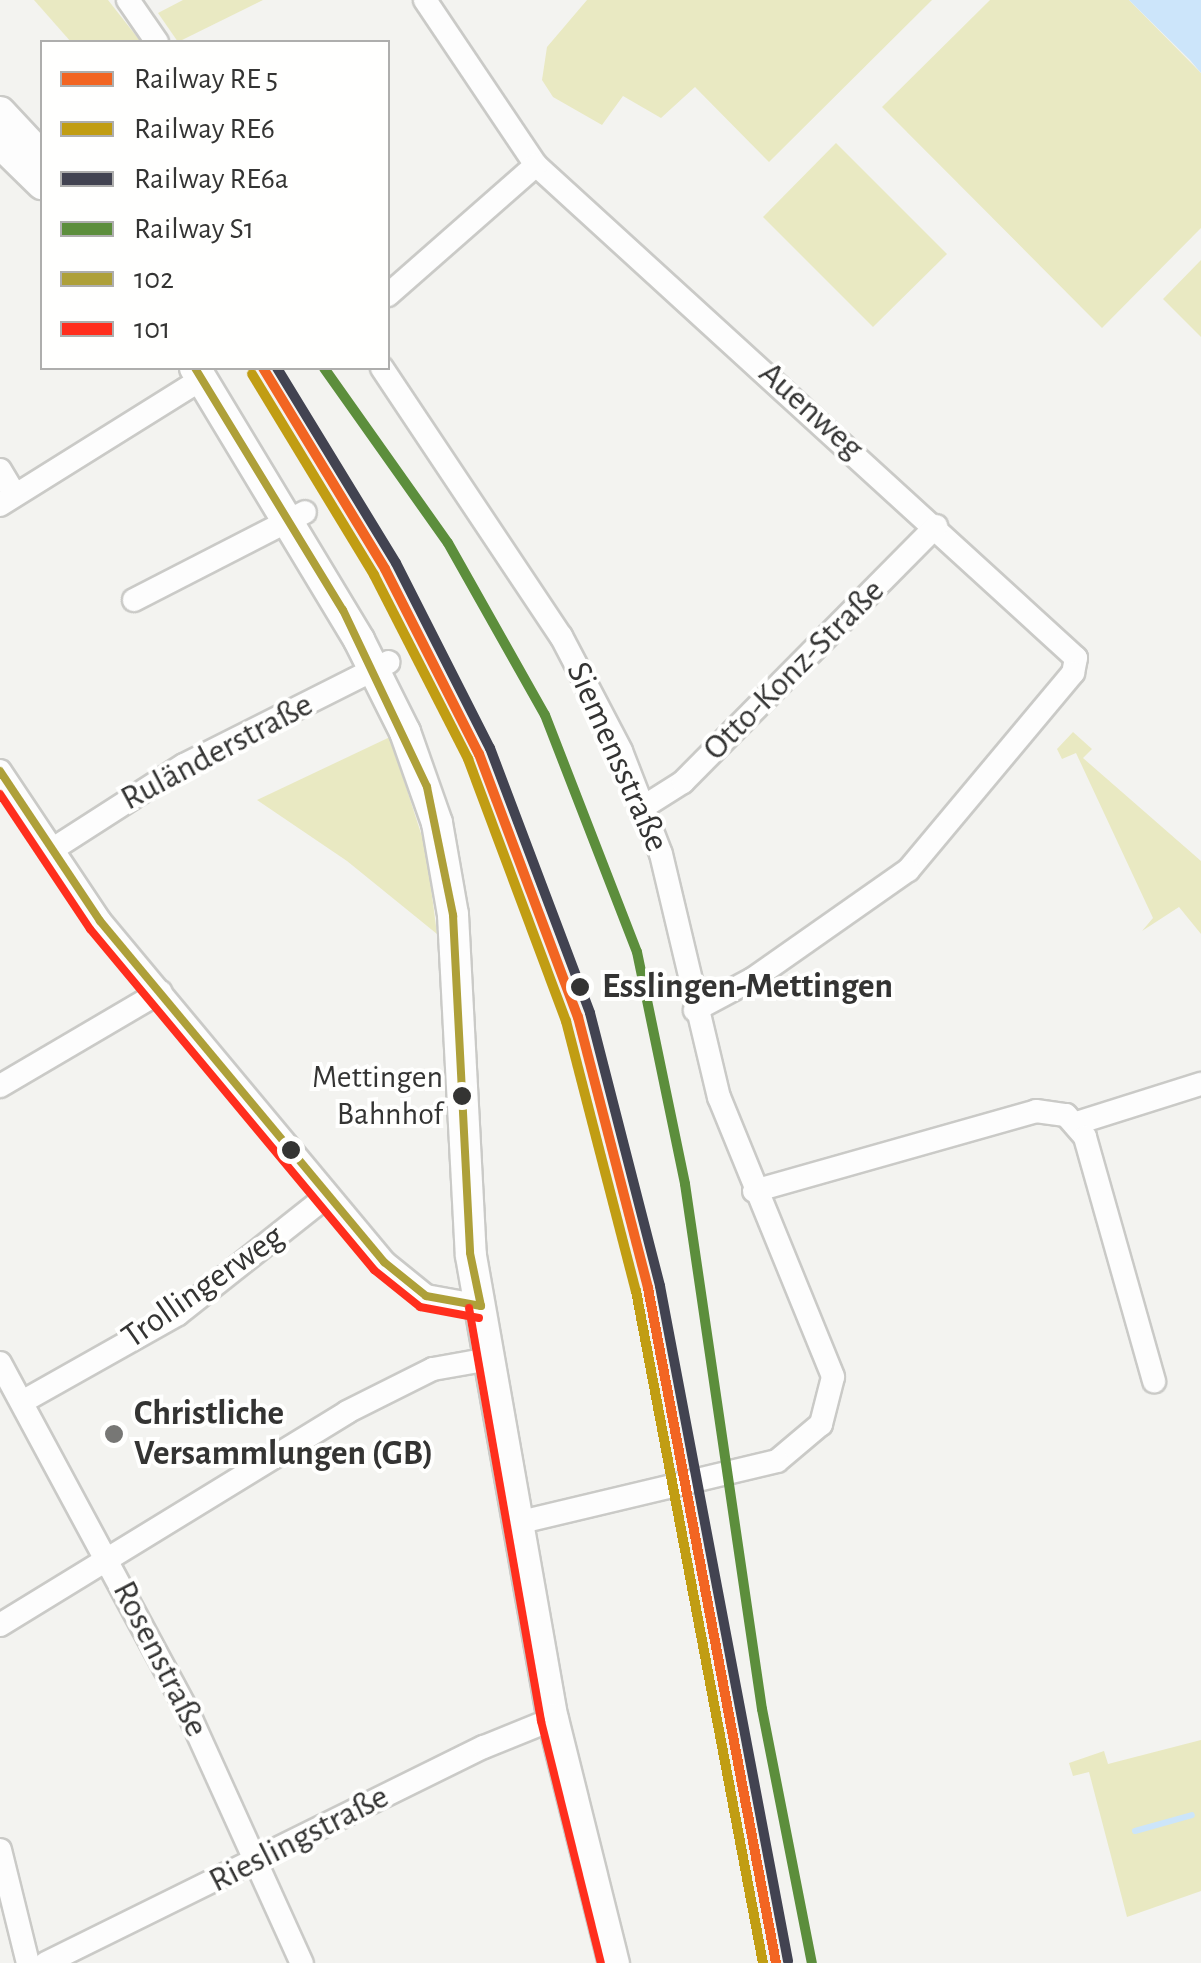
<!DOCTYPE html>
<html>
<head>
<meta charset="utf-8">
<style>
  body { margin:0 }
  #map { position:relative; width:1201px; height:1963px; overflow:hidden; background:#f3f3f0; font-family:"Alegreya Sans",sans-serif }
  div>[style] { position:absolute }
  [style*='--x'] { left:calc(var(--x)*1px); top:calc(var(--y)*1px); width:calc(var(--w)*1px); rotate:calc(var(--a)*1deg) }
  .green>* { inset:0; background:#e9e9c2 }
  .water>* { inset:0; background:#cce5fa }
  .stream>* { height:6px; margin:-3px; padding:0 3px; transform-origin:3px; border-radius:3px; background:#cce5fa }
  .roads { filter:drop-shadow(2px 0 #cacac7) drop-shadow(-2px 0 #cacac7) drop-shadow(0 2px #cacac7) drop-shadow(0 -2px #cacac7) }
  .street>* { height:22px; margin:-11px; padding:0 11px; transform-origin:11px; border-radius:11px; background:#fdfdfd }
  .secondary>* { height:30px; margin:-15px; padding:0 15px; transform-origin:15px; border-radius:15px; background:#fdfdfd }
  .bus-1>* { height:8px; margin:-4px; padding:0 4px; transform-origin:4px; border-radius:4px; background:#aea039 }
  .bus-2>* { height:8px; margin:-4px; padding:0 4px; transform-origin:4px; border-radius:4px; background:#ff2e1d }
  .rail-1>* { height:10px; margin:-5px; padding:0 5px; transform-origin:5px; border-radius:5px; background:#f26522 }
  .rail-2>* { height:10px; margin:-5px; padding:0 5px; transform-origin:5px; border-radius:5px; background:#c19d13 }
  .rail-3>* { height:10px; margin:-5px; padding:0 5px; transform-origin:5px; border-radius:5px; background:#424351 }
  .rail-4>* { height:10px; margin:-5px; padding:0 5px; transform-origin:5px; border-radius:5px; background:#5c8e3c }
  .dots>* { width:28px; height:28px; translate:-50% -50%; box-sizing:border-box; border:5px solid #fffffe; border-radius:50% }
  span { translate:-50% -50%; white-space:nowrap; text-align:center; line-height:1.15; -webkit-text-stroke:8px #fffffe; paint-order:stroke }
  .bus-label { font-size:32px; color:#343433 }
  .right { translate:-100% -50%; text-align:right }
  .street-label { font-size:35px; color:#343433 }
  .stop-label { font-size:35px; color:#343433; font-weight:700 }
  .left { translate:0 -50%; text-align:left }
  .poi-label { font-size:35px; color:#343433; font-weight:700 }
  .legend { position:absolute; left:40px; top:40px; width:350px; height:330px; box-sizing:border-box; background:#fffffe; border:2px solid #aeaead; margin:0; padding:12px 18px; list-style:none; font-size:30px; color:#343433 }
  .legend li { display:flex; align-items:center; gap:20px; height:50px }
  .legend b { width:50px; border:2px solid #aeaead }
</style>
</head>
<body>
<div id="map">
  <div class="green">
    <i style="clip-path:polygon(34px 0,108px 0,141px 42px,71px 42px)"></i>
    <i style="clip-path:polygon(183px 0,263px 0,178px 42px,158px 13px)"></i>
    <i style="clip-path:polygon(587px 0,932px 0,769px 162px,695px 87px,661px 118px,623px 96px,602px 125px,553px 97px,542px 80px,547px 47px)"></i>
    <i style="clip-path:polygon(990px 0,1129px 0,1201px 73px,1201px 228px,1102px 328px,882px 107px)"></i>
    <i style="clip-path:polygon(836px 143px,947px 254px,873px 327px,763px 217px)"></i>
    <i style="clip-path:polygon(1201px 260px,1201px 337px,1163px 299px)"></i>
    <i style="clip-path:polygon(1073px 732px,1092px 749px,1083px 758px,1201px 861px,1201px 934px,1179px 907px,1142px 931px,1153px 918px,1076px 753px,1062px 759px,1057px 749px)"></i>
    <i style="clip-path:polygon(390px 737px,426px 849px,437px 934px,347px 861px,257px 800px)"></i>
    <i style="clip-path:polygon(1201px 1740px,1201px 1891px,1127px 1917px,1089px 1772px,1073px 1776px,1069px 1763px,1104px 1751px,1108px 1764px)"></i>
  </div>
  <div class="water">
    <i style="clip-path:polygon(1129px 0,1201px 0,1201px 73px,1190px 60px)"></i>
  </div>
  <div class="stream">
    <i style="--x:1135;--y:1831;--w:59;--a:-15.7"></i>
  </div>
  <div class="roads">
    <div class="street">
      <i style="--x:128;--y:0;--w:51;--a:55.4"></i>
      <i style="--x:425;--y:0;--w:199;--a:56.1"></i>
      <i style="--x:536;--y:165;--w:731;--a:42.39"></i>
      <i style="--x:1076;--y:658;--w:15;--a:101"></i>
      <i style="--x:1073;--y:673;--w:257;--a:129.9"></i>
      <i style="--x:908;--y:870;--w:189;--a:144.9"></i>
      <i style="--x:753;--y:979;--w:66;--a:151.9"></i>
      <i style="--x:388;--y:295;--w:197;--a:-41.3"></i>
      <i style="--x:382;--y:368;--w:322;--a:56.3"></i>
      <i style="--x:561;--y:636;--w:130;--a:62.4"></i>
      <i style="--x:621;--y:751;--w:110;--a:68.8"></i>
      <i style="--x:661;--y:854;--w:250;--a:76.6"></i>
      <i style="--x:719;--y:1097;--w:302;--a:67.8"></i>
      <i style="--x:833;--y:1377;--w:49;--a:104.3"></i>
      <i style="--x:821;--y:1424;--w:57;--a:139.9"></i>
      <i style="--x:777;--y:1461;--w:264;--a:166.6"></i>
      <i style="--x:0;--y:470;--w:27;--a:59"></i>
      <i style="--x:0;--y:505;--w:239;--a:-32"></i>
      <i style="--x:134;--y:600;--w:192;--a:-27.2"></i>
      <i style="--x:0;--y:771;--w:180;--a:56.3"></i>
      <i style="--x:100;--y:921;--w:444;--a:50.2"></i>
      <i style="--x:384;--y:1262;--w:54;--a:39"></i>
      <i style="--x:426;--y:1296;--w:56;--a:10.3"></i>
      <i style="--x:645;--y:806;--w:45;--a:-32.3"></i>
      <i style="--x:683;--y:782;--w:360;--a:-45.3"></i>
      <i style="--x:50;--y:851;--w:159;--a:-32.7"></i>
      <i style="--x:184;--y:765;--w:229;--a:-26.7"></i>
      <i style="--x:0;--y:1086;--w:186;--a:-30.4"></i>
      <i style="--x:1077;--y:1123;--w:130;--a:-17.5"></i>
      <i style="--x:754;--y:1191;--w:293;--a:-15.8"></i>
      <i style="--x:1036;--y:1111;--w:30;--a:8"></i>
      <i style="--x:1066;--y:1115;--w:29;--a:49"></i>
      <i style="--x:1085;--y:1137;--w:254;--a:74.2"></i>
      <i style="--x:0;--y:1363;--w:394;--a:61.7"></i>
      <i style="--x:187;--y:1710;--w:278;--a:65.6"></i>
      <i style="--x:22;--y:1402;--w:179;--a:-29.4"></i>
      <i style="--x:178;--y:1314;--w:191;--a:-38.4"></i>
      <i style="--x:0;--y:1625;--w:407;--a:-31.5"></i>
      <i style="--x:347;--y:1412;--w:96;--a:-26.6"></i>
      <i style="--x:433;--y:1369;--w:58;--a:-10"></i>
      <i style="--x:0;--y:1850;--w:116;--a:76.1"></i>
      <i style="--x:46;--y:1963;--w:488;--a:-26.3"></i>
      <i style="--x:484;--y:1747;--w:74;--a:-22.1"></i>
    </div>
    <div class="secondary">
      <i style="--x:0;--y:112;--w:62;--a:47"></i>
      <i style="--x:0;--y:143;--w:59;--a:44.3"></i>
      <i style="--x:195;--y:368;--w:318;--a:58.9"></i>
      <i style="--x:359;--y:640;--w:103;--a:63.4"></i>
      <i style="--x:405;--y:732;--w:96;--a:70.6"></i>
      <i style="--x:437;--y:823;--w:93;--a:80.1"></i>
      <i style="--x:453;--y:915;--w:341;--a:87"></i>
      <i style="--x:471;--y:1256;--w:470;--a:80"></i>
      <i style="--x:553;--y:1719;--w:252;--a:76"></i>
    </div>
  </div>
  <div class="bus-1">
    <i style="--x:195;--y:368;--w:284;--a:58.6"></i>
    <i style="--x:343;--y:610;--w:196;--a:64.6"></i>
    <i style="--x:427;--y:787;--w:131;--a:78.5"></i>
    <i style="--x:453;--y:915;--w:338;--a:87.1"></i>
    <i style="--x:470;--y:1253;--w:54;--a:78.3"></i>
    <i style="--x:0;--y:771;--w:180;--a:56.3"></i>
    <i style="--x:100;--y:921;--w:444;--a:50.2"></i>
    <i style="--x:384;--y:1262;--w:54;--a:39"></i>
    <i style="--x:426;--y:1296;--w:56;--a:10.3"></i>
  </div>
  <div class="bus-2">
    <i style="--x:0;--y:794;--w:162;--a:56.3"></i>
    <i style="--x:90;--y:929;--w:444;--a:50.2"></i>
    <i style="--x:374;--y:1270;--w:59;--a:38.8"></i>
    <i style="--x:420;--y:1307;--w:60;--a:10.6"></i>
    <i style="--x:469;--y:1308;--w:419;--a:80.1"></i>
    <i style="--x:541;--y:1721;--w:249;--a:76.1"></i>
  </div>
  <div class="rail-1">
    <i style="--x:263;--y:368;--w:235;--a:58.7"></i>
    <i style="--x:385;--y:569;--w:208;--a:63.1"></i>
    <i style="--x:479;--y:754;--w:281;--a:69.4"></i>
    <i style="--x:578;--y:1017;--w:280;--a:75.5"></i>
    <i style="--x:648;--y:1288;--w:687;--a:79.26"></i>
  </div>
  <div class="rail-2">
    <i style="--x:252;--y:374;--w:235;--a:58.7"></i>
    <i style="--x:374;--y:575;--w:207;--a:62.9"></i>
    <i style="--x:468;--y:759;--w:280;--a:69.5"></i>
    <i style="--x:566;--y:1021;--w:279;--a:75.5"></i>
    <i style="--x:636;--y:1291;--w:684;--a:79.3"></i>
  </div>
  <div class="rail-3">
    <i style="--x:277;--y:368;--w:228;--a:58.6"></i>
    <i style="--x:396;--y:563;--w:208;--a:63.1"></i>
    <i style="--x:490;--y:748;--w:283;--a:69.3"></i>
    <i style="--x:590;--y:1013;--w:282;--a:75.6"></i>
    <i style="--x:660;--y:1286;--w:687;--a:79.26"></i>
  </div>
  <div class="rail-4">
    <i style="--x:324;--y:368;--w:214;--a:54.7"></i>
    <i style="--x:448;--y:543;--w:197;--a:60.6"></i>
    <i style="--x:545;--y:715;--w:254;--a:68.8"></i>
    <i style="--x:637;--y:952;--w:237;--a:78.3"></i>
    <i style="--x:685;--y:1184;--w:531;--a:81.66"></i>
    <i style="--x:762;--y:1709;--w:259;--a:78.9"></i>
  </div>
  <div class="dots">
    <i style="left:580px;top:987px;background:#343433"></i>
    <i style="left:462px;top:1096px;background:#343433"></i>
    <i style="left:291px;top:1150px;background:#343433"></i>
    <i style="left:114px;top:1434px;background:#777775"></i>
  </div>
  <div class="bus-label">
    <span class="right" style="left:443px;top:1096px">Mettingen<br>Bahnhof</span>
  </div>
  <div class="street-label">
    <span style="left:811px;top:411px;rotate:42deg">Auenweg</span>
    <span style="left:794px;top:670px;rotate:-45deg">Otto-Konz-Straße</span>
    <span style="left:217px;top:752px;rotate:-28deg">Ruländerstraße</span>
    <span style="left:617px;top:757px;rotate:66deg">Siemensstraße</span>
    <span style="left:203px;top:1287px;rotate:-35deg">Trollingerweg</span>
    <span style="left:160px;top:1659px;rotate:63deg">Rosenstraße</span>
    <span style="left:299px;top:1839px;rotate:-27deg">Rieslingstraße</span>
  </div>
  <div class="stop-label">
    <span class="left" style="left:602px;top:987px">Esslingen-Mettingen</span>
  </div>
  <div class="poi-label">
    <span class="left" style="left:134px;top:1434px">Christliche<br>Versammlungen (GB)</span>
  </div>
  <ul class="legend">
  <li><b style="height:12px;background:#f26522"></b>Railway RE 5</li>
  <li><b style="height:12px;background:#c19d13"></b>Railway RE6</li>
  <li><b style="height:12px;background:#424351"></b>Railway RE6a</li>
  <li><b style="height:12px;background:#5c8e3c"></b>Railway S1</li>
  <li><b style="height:12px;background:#aea039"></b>102</li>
  <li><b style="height:12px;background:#ff2e1d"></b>101</li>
  </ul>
</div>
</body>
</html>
